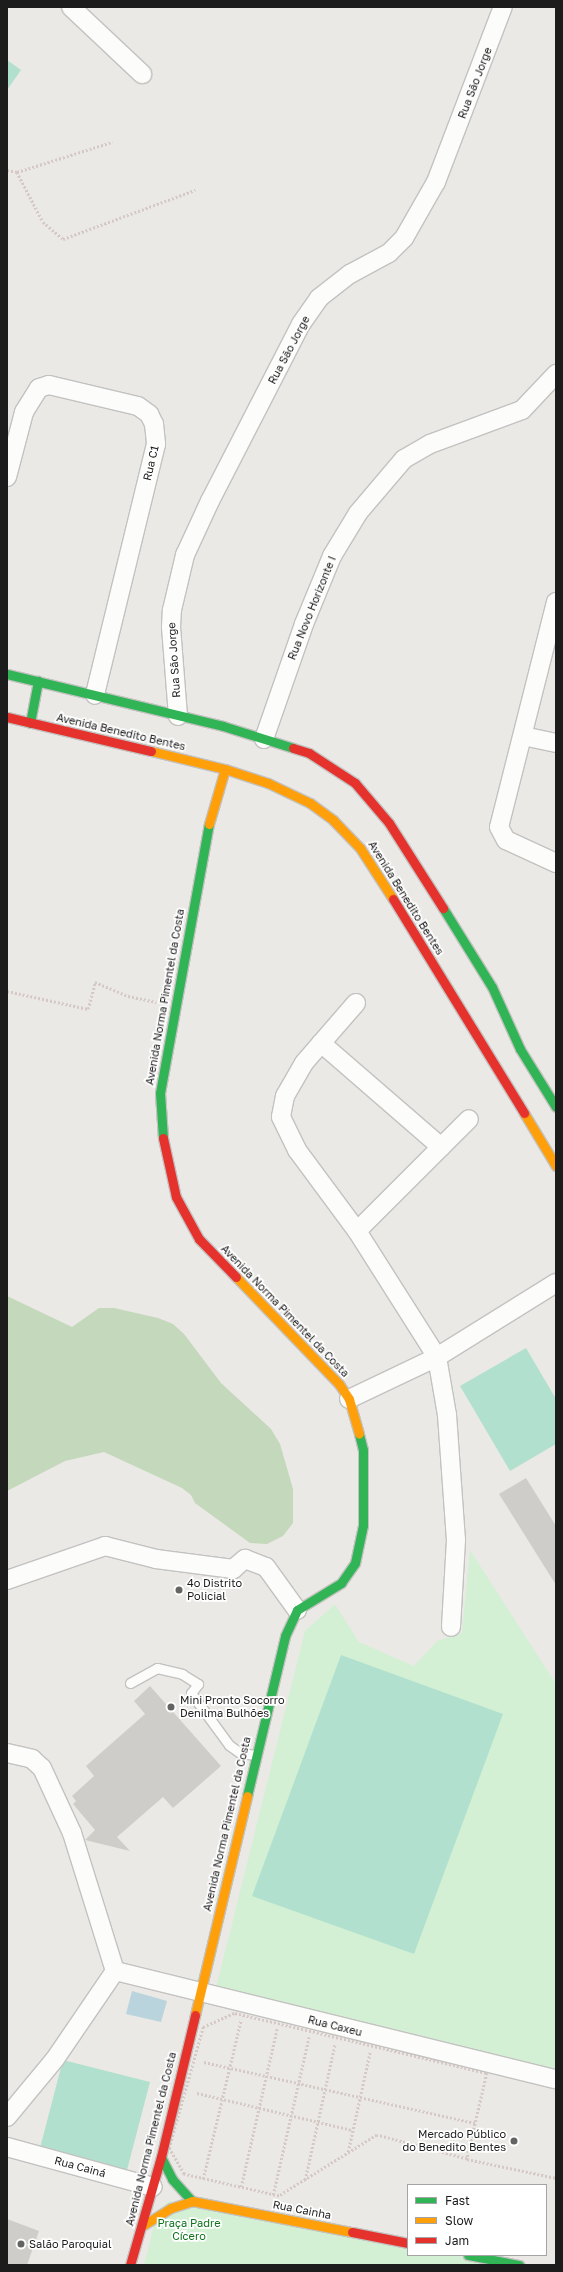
<!DOCTYPE html>
<html>
<head>
<meta charset="utf-8">
<style>
  body { margin:0 }
  #map { position:relative; width:563px; height:2272px; overflow:hidden; background:#eae9e5; font-family:"Golos Text",sans-serif }
  div>[style] { position:absolute }
  [style*='--x'] { left:calc(var(--x)*1px); top:calc(var(--y)*1px); width:calc(var(--w)*1px); rotate:calc(var(--a)*1deg) }
  .forest>* { inset:0; background:#c4d8bb }
  .park>* { inset:0; background:#d3f0d4 }
  .pitch>* { inset:0; background:#b1e0ce }
  .water>* { inset:0; background:#b9d4dd }
  .building>* { inset:0; background:#cecdca }
  .path>* { height:2.5px; margin-top:-1.25px; transform-origin:0; background:repeating-linear-gradient(90deg,#d5c8c5 0 2px,transparent 0 4px) }
  .roads { filter:drop-shadow(1px 0 #c3c2c1) drop-shadow(-1px 0 #c3c2c1) drop-shadow(0 1px #c3c2c1) drop-shadow(0 -1px #c3c2c1) }
  .lane>* { height:9px; margin:-4.5px; padding:0 4.5px; transform-origin:4.5px; border-radius:4.5px; background:#fcfcfb }
  .street>* { height:18px; margin:-9px; padding:0 9px; transform-origin:9px; border-radius:9px; background:#fcfcfb }
  .fast>* { height:9px; margin:-4.5px; padding:0 4.5px; transform-origin:4.5px; border-radius:4.5px; background:#30b455 }
  .slow>* { height:9px; margin:-4.5px; padding:0 4.5px; transform-origin:4.5px; border-radius:4.5px; background:#ff9f0a }
  .jam>* { height:9px; margin:-4.5px; padding:0 4.5px; transform-origin:4.5px; border-radius:4.5px; background:#e5322d }
  .dots>* { width:11px; height:11px; translate:-50% -50%; box-sizing:border-box; border:2px solid #fff; border-radius:50% }
  span { translate:-50% -50%; white-space:nowrap; text-align:center; line-height:1.15; -webkit-text-stroke:3.5px #fff; paint-order:stroke }
  .street-label { font-size:11px; color:#1c1c1c }
  .poi-label { font-size:11px; color:#1c1c1c }
  .left { translate:0 -50%; text-align:left }
  .right { translate:-100% -50%; text-align:right }
  .park-label { font-size:11px; color:#10741d }
  .frame { position:absolute; inset:0; border:8px solid #1c1c1c; pointer-events:none }
  .legend { position:absolute; left:407px; top:2184px; width:140px; height:72px; box-sizing:border-box; background:#fff; border:1px solid #a4a4a4; margin:0; padding:5px 7px; list-style:none; font-size:12px; color:#1c1c1c }
  .legend li { display:flex; align-items:center; gap:8px; height:20px }
  .legend b { width:20px; border:1px solid #a4a4a4 }
</style>
</head>
<body>
<div id="map">
  <div class="forest">
    <i style="clip-path:polygon(7px 1296px,72px 1327px,99px 1308px,114px 1308px,158px 1318px,173px 1324px,184px 1334px,221px 1383px,271px 1429px,280px 1444px,293px 1489px,293px 1523px,283px 1536px,267px 1544px,250px 1543px,195px 1503px,191px 1495px,182px 1488px,104px 1452px,65px 1461px,7px 1491px)"></i>
  </div>
  <div class="park">
    <i style="clip-path:polygon(470px 1550px,556px 1684px,556px 2070px,216px 1988px,305px 1631px,335px 1604px,359px 1642px,414px 1666px,437px 1641px,462px 1633px)"></i>
    <i style="clip-path:polygon(169px 2201px,408px 2244px,408px 2255px,455px 2255px,498px 2265px,144px 2265px,158px 2210px)"></i>
  </div>
  <div class="pitch">
    <i style="clip-path:polygon(7px 60px,21px 70px,7px 90px)"></i>
    <i style="clip-path:polygon(526px 1348px,556px 1399px,556px 1444px,510px 1471px,460px 1386px)"></i>
    <i style="clip-path:polygon(341px 1655px,503px 1714px,414px 1954px,252px 1896px)"></i>
    <i style="clip-path:polygon(63px 2060px,150px 2082px,127px 2170px,40px 2148px)"></i>
  </div>
  <div class="water">
    <i style="clip-path:polygon(132px 1991px,167px 2001px,161px 2022px,126px 2014px)"></i>
  </div>
  <div class="building">
    <i style="clip-path:polygon(526px 1478px,556px 1526px,556px 1585px,499px 1494px)"></i>
    <i style="clip-path:polygon(150px 1686px,221px 1766px,173px 1808px,163px 1797px,117px 1837px,130px 1851px,85px 1840px,95px 1830px,73px 1804px,76px 1801px,72px 1796px,94px 1776px,86px 1766px,145px 1714px,134px 1701px)"></i>
    <i style="clip-path:polygon(7px 2219px,39px 2231px,27px 2265px,7px 2265px)"></i>
  </div>
  <div class="path">
    <i style="--x:7;--y:170;--w:10;--a:11"></i>
    <i style="--x:17;--y:172;--w:100;--a:-17.5"></i>
    <i style="--x:17;--y:172;--w:56;--a:62.5"></i>
    <i style="--x:43;--y:222;--w:26;--a:40"></i>
    <i style="--x:63;--y:239;--w:141;--a:-20.4"></i>
    <i style="--x:7;--y:991;--w:83;--a:12.5"></i>
    <i style="--x:88;--y:1009;--w:28;--a:-75"></i>
    <i style="--x:95;--y:982;--w:36;--a:23"></i>
    <i style="--x:128;--y:996;--w:29;--a:12"></i>
    <i style="--x:235;--y:2013;--w:259;--a:13.4"></i>
    <i style="--x:487;--y:2073;--w:88;--a:103.1"></i>
    <i style="--x:467;--y:2159;--w:93;--a:-165.1"></i>
    <i style="--x:377;--y:2135;--w:115;--a:148.1"></i>
    <i style="--x:279;--y:2196;--w:98;--a:-167"></i>
    <i style="--x:184;--y:2174;--w:30;--a:-120"></i>
    <i style="--x:169;--y:2148;--w:126;--a:-74.3"></i>
    <i style="--x:203;--y:2027;--w:35;--a:-24"></i>
    <i style="--x:204;--y:2062;--w:278;--a:12.7"></i>
    <i style="--x:197;--y:2093;--w:159;--a:13.4"></i>
    <i style="--x:348;--y:2152;--w:102;--a:-77.6"></i>
    <i style="--x:467;--y:2159;--w:91;--a:12.1"></i>
    <i style="--x:203;--y:2179;--w:163;--a:-76.6"></i>
    <i style="--x:305;--y:2180;--w:139;--a:-77.6"></i>
    <i style="--x:241;--y:2187;--w:163;--a:-77.2"></i>
    <i style="--x:273;--y:2195;--w:162;--a:-77.2"></i>
  </div>
  <div class="roads">
    <div class="lane">
      <i style="--x:130;--y:1683;--w:31;--a:-29"></i>
      <i style="--x:157;--y:1668;--w:26;--a:13"></i>
      <i style="--x:182;--y:1674;--w:19;--a:32"></i>
      <i style="--x:198;--y:1684;--w:11;--a:128"></i>
      <i style="--x:191;--y:1693;--w:64;--a:53.8"></i>
      <i style="--x:229;--y:1745;--w:14;--a:36"></i>
      <i style="--x:240;--y:1753;--w:16;--a:7"></i>
    </div>
    <div class="street">
      <i style="--x:71;--y:7;--w:98;--a:43.3"></i>
      <i style="--x:7;--y:477;--w:67;--a:-75.3"></i>
      <i style="--x:24;--y:412;--w:28;--a:-58"></i>
      <i style="--x:39;--y:388;--w:10;--a:-17"></i>
      <i style="--x:49;--y:385;--w:91;--a:13.3"></i>
      <i style="--x:138;--y:406;--w:14;--a:36"></i>
      <i style="--x:149;--y:414;--w:11;--a:63"></i>
      <i style="--x:154;--y:424;--w:20;--a:84"></i>
      <i style="--x:156;--y:444;--w:258;--a:103.7"></i>
      <i style="--x:556;--y:602;--w:232;--a:104.2"></i>
      <i style="--x:499;--y:827;--w:15;--a:62"></i>
      <i style="--x:506;--y:840;--w:55;--a:24.7"></i>
      <i style="--x:178;--y:716;--w:89;--a:-94.5"></i>
      <i style="--x:171;--y:627;--w:17;--a:-87"></i>
      <i style="--x:172;--y:610;--w:57;--a:-76.7"></i>
      <i style="--x:185;--y:555;--w:60;--a:-65.2"></i>
      <i style="--x:210;--y:501;--w:199;--a:-62.8"></i>
      <i style="--x:301;--y:324;--w:32;--a:-55"></i>
      <i style="--x:319;--y:298;--w:39;--a:-38"></i>
      <i style="--x:350;--y:274;--w:44;--a:-28.3"></i>
      <i style="--x:389;--y:253;--w:21;--a:-45"></i>
      <i style="--x:404;--y:238;--w:64;--a:-60.3"></i>
      <i style="--x:436;--y:182;--w:187;--a:-69.1"></i>
      <i style="--x:523;--y:736;--w:34;--a:12"></i>
      <i style="--x:264;--y:739;--w:122;--a:-70.8"></i>
      <i style="--x:304;--y:624;--w:74;--a:-67.6"></i>
      <i style="--x:332;--y:556;--w:50;--a:-58.8"></i>
      <i style="--x:358;--y:513;--w:71;--a:-49.6"></i>
      <i style="--x:404;--y:459;--w:30;--a:-30"></i>
      <i style="--x:430;--y:444;--w:98;--a:-20.3"></i>
      <i style="--x:522;--y:410;--w:50;--a:-46.6"></i>
      <i style="--x:356;--y:1003;--w:79;--a:130.9"></i>
      <i style="--x:304;--y:1063;--w:38;--a:120"></i>
      <i style="--x:285;--y:1096;--w:21;--a:101"></i>
      <i style="--x:281;--y:1117;--w:37;--a:64"></i>
      <i style="--x:297;--y:1150;--w:101;--a:53.5"></i>
      <i style="--x:357;--y:1231;--w:149;--a:57.6"></i>
      <i style="--x:437;--y:1357;--w:59;--a:80.2"></i>
      <i style="--x:447;--y:1415;--w:125;--a:85.9"></i>
      <i style="--x:456;--y:1540;--w:87;--a:93.3"></i>
      <i style="--x:321;--y:1043;--w:159;--a:40.9"></i>
      <i style="--x:357;--y:1231;--w:158;--a:-45"></i>
      <i style="--x:349;--y:1399;--w:98;--a:-25.5"></i>
      <i style="--x:437;--y:1357;--w:140;--a:-31.9"></i>
      <i style="--x:7;--y:1580;--w:104;--a:-19.1"></i>
      <i style="--x:105;--y:1546;--w:53;--a:14.3"></i>
      <i style="--x:156;--y:1559;--w:78;--a:7.4"></i>
      <i style="--x:233;--y:1569;--w:16;--a:-40"></i>
      <i style="--x:245;--y:1559;--w:22;--a:21"></i>
      <i style="--x:266;--y:1567;--w:53;--a:54.2"></i>
      <i style="--x:7;--y:1753;--w:26;--a:13"></i>
      <i style="--x:32;--y:1759;--w:13;--a:42"></i>
      <i style="--x:42;--y:1768;--w:72;--a:65.2"></i>
      <i style="--x:72;--y:1833;--w:145;--a:72.7"></i>
      <i style="--x:115;--y:1971;--w:454;--a:13.8"></i>
      <i style="--x:7;--y:2117;--w:75;--a:-50.4"></i>
      <i style="--x:55;--y:2059;--w:107;--a:-55.7"></i>
      <i style="--x:7;--y:2147;--w:151;--a:15.3"></i>
    </div>
    <div class="fast">
      <i style="--x:7;--y:674;--w:222;--a:13.5"></i>
      <i style="--x:223;--y:726;--w:73;--a:17.4"></i>
      <i style="--x:30;--y:723;--w:43;--a:-79.2"></i>
      <i style="--x:443;--y:908;--w:93;--a:58.2"></i>
      <i style="--x:492;--y:987;--w:68;--a:65.7"></i>
      <i style="--x:520;--y:1049;--w:68;--a:58.2"></i>
      <i style="--x:163;--y:1138;--w:45;--a:-93.8"></i>
      <i style="--x:160;--y:1093;--w:273;--a:-79.7"></i>
      <i style="--x:247;--y:1796;--w:164;--a:-76.6"></i>
      <i style="--x:285;--y:1636;--w:29;--a:-65"></i>
      <i style="--x:297;--y:1610;--w:52;--a:-31.5"></i>
      <i style="--x:341;--y:1583;--w:24;--a:-55"></i>
      <i style="--x:355;--y:1563;--w:39;--a:-78"></i>
      <i style="--x:363;--y:1525;--w:75;--a:-90"></i>
      <i style="--x:363;--y:1450;--w:16;--a:-104"></i>
      <i style="--x:161;--y:2157;--w:25;--a:63"></i>
      <i style="--x:172;--y:2179;--w:30;--a:48"></i>
      <i style="--x:468;--y:2255;--w:52;--a:11.1"></i>
    </div>
    <div class="slow">
      <i style="--x:151;--y:751;--w:76;--a:13.7"></i>
      <i style="--x:225;--y:769;--w:45;--a:18"></i>
      <i style="--x:268;--y:783;--w:47;--a:25.5"></i>
      <i style="--x:310;--y:803;--w:29;--a:36"></i>
      <i style="--x:333;--y:820;--w:39;--a:46"></i>
      <i style="--x:360;--y:848;--w:61;--a:57.1"></i>
      <i style="--x:209;--y:824;--w:57;--a:-73.8"></i>
      <i style="--x:524;--y:1113;--w:62;--a:58.9"></i>
      <i style="--x:236;--y:1277;--w:149;--a:46.1"></i>
      <i style="--x:339;--y:1384;--w:18;--a:56"></i>
      <i style="--x:349;--y:1399;--w:36;--a:74"></i>
      <i style="--x:195;--y:2015;--w:225;--a:-76.6"></i>
      <i style="--x:142;--y:2226;--w:34;--a:-32"></i>
      <i style="--x:171;--y:2208;--w:22;--a:-18"></i>
      <i style="--x:192;--y:2201;--w:163;--a:11"></i>
    </div>
    <div class="jam">
      <i style="--x:7;--y:717;--w:148;--a:13.3"></i>
      <i style="--x:293;--y:748;--w:17;--a:17"></i>
      <i style="--x:309;--y:753;--w:55;--a:33.1"></i>
      <i style="--x:355;--y:783;--w:52;--a:49.6"></i>
      <i style="--x:389;--y:823;--w:101;--a:57.6"></i>
      <i style="--x:393;--y:899;--w:251;--a:58.5"></i>
      <i style="--x:163;--y:1138;--w:60;--a:77.6"></i>
      <i style="--x:176;--y:1197;--w:48;--a:61.3"></i>
      <i style="--x:199;--y:1239;--w:53;--a:45.8"></i>
      <i style="--x:352;--y:2232;--w:57;--a:11.1"></i>
      <i style="--x:130;--y:2265;--w:112;--a:-74"></i>
      <i style="--x:161;--y:2157;--w:146;--a:-76.5"></i>
    </div>
  </div>
  <div class="dots">
    <i style="left:179px;top:1590px;background:#646462"></i>
    <i style="left:171px;top:1707px;background:#646462"></i>
    <i style="left:514px;top:2141px;background:#646462"></i>
    <i style="left:21px;top:2244px;background:#646462"></i>
  </div>
  <div class="street-label">
    <span style="left:475px;top:83px;rotate:-69deg">Rua São Jorge</span>
    <span style="left:289px;top:350px;rotate:-62deg">Rua São Jorge</span>
    <span style="left:151px;top:463px;rotate:-77deg">Rua C1</span>
    <span style="left:312px;top:608px;rotate:-68deg">Rua Novo Horizonte I</span>
    <span style="left:174px;top:660px;rotate:-94deg">Rua São Jorge</span>
    <span style="left:121px;top:732px;rotate:13deg">Avenida Benedito Bentes</span>
    <span style="left:406px;top:898px;rotate:58deg">Avenida Benedito Bentes</span>
    <span style="left:165px;top:997px;rotate:-80deg">Avenida Norma Pimentel da Costa</span>
    <span style="left:285px;top:1311px;rotate:46deg">Avenida Norma Pimentel da Costa</span>
    <span style="left:227px;top:1824px;rotate:-77deg">Avenida Norma Pimentel da Costa</span>
    <span style="left:335px;top:2026px;rotate:14deg">Rua Caxeu</span>
    <span style="left:151px;top:2139px;rotate:-76deg">Avenida Norma Pimentel da Costa</span>
    <span style="left:80px;top:2167px;rotate:15deg">Rua Cainá</span>
    <span style="left:302px;top:2210px;rotate:11deg">Rua Cainha</span>
  </div>
  <div class="poi-label">
    <span class="left" style="left:187px;top:1590px">4o Distrito<br>Policial</span>
    <span class="left" style="left:180px;top:1707px">Mini Pronto Socorro<br>Denilma Bulhões</span>
    <span class="right" style="left:506px;top:2141px">Mercado Público<br>do Benedito Bentes</span>
    <span class="left" style="left:29px;top:2244px">Salão Paroquial</span>
  </div>
  <div class="park-label">
    <span style="left:189px;top:2230px">Praça Padre<br>Cícero</span>
  </div>
  <div class="frame"></div>
  <ul class="legend">
  <li><b style="height:5px;background:#30b455"></b>Fast</li>
  <li><b style="height:5px;background:#ff9f0a"></b>Slow</li>
  <li><b style="height:5px;background:#e5322d"></b>Jam</li>
  </ul>
</div>
</body>
</html>
